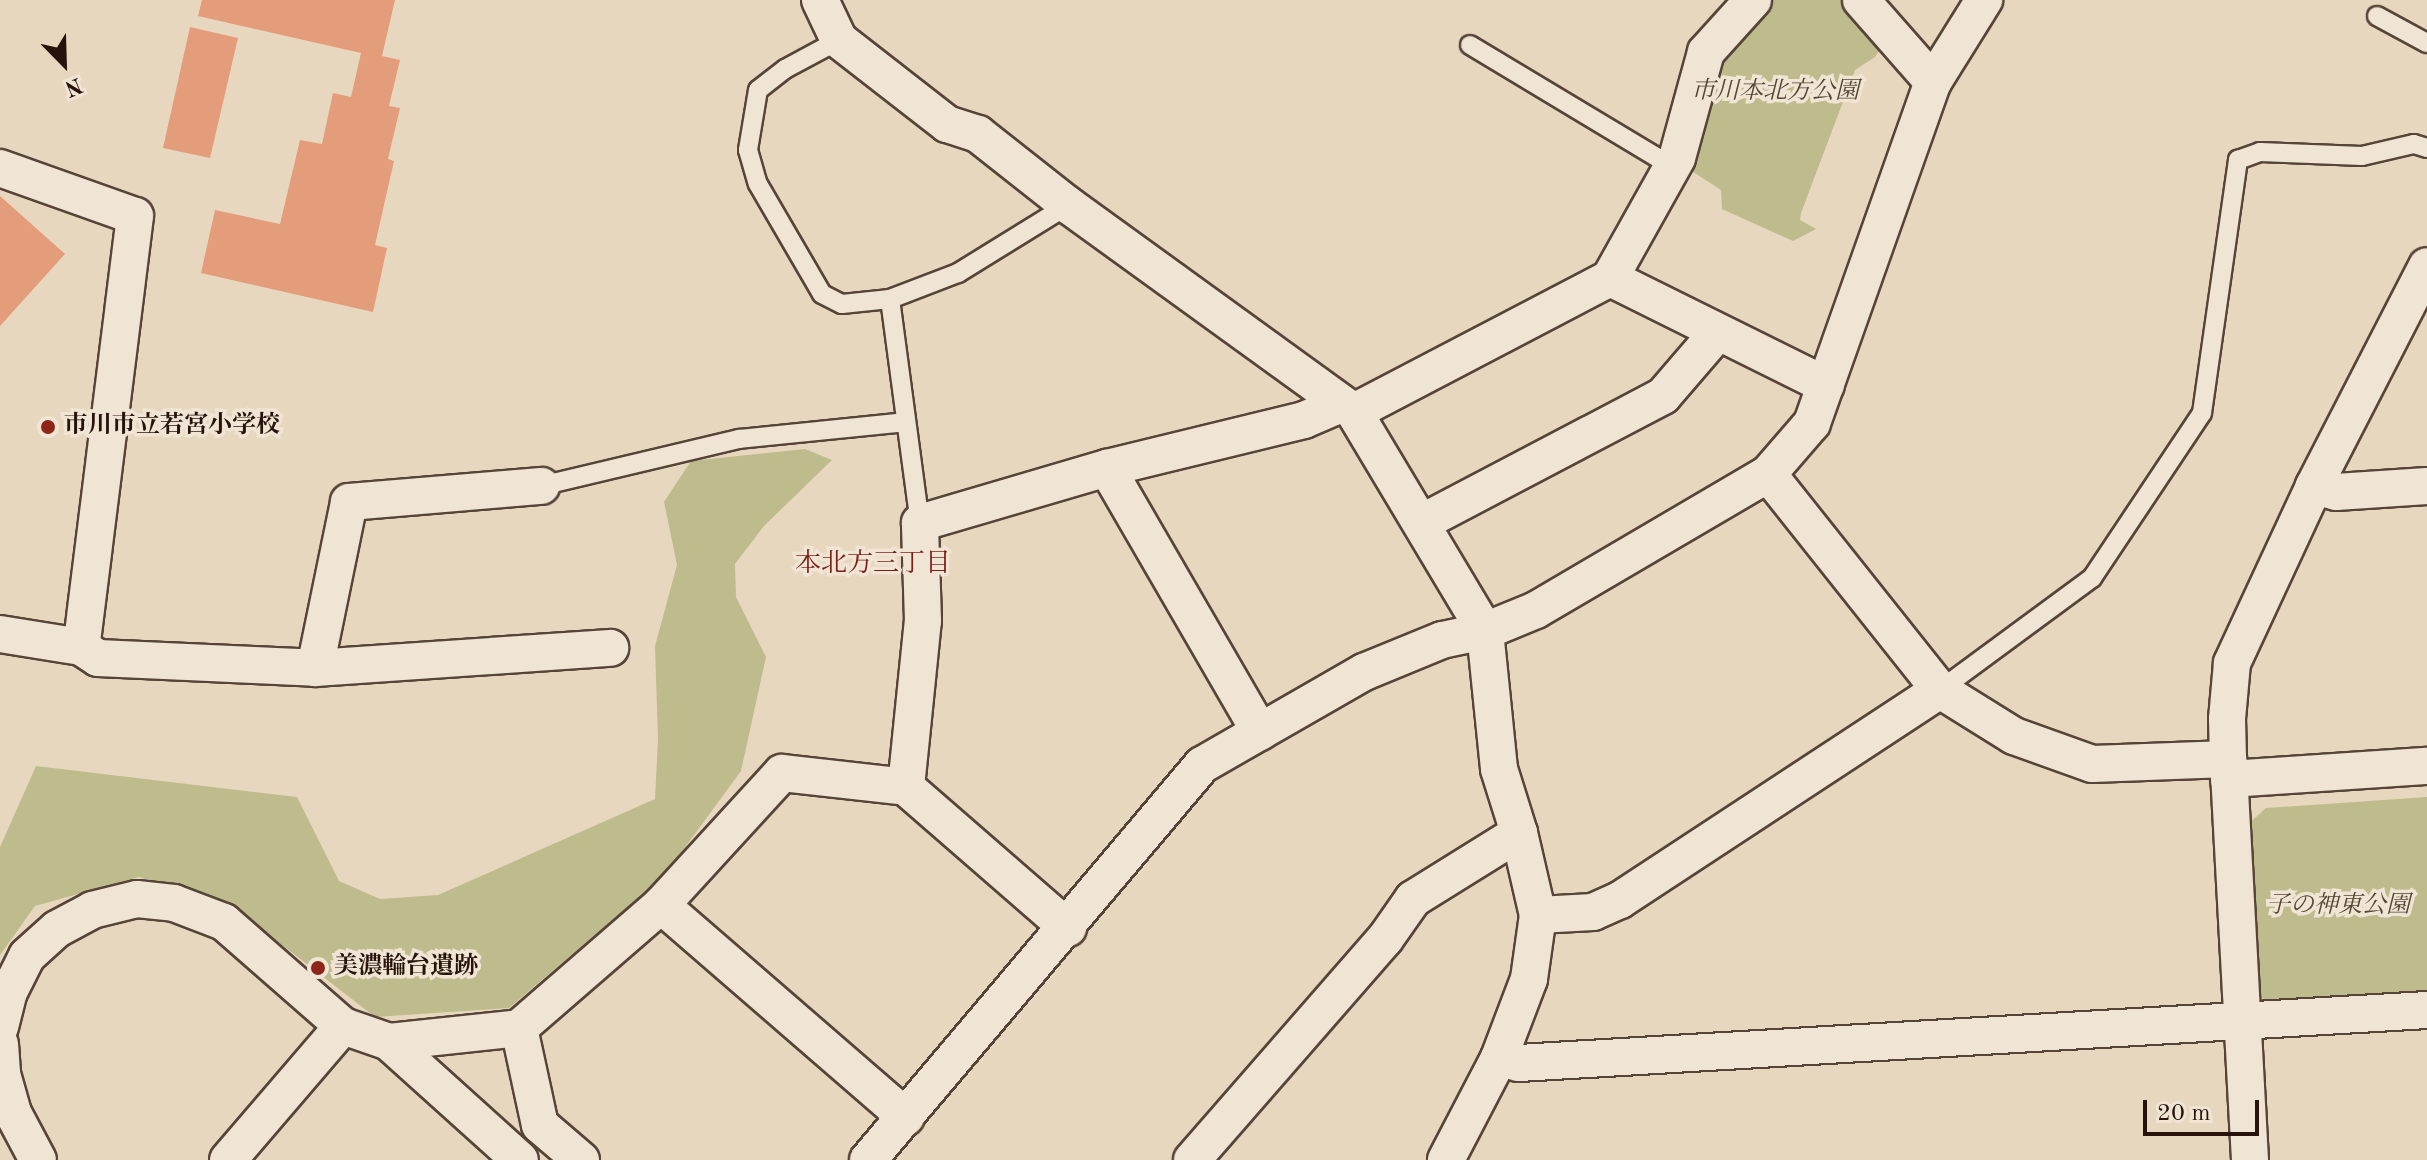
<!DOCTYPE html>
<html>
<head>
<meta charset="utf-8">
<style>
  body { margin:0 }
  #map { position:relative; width:2427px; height:1160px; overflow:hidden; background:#e8d7bf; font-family:"Old Standard TT","Noto Serif JP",serif }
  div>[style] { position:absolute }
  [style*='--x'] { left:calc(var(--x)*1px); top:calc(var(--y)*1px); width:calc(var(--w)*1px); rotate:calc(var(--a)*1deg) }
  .green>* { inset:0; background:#bebc8c }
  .building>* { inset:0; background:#e49d7b }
  .roads { filter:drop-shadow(2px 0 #574439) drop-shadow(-2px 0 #574439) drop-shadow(0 2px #574439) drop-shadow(0 -2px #574439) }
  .lane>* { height:18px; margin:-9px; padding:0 9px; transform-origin:9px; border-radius:9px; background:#f0e5d5 }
  .street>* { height:36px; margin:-18px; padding:0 18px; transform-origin:18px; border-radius:18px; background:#f0e5d5 }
  .dots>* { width:22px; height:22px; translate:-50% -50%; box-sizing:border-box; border:4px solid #f0e5d5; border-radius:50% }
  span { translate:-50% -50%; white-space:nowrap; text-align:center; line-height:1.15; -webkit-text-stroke:7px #f0e5d5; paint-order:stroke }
  .park-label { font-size:24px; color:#544632; font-style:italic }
  .poi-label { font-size:24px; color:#27130c; font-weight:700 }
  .left { translate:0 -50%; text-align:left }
  .neighbourhood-label { font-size:26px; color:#7a1f14 }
  .north { position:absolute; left:24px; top:24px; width:80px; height:80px; -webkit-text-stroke:6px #f0e5d5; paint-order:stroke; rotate:157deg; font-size:22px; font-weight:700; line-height:32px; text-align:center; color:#27130c }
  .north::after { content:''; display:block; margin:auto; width:28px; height:36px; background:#27130c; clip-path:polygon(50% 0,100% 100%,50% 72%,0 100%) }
  .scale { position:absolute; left:2143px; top:1100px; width:116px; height:36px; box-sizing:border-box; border:4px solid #27130c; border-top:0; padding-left:10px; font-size:24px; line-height:28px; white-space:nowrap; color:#27130c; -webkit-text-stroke:6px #f0e5d5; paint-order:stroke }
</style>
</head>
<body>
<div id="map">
  <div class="green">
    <i style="clip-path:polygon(1764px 0,1850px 0,1887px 40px,1875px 57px,1855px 70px,1801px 213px,1800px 220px,1816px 229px,1793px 241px,1722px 209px,1721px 190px,1684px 166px,1714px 55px)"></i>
    <i style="clip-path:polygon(805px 449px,832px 460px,764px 526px,735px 564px,736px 597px,766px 657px,741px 771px,664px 876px,509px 1008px,375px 1017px,233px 907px,139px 877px,35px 906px,0 955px,0 847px,36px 766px,297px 797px,339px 881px,380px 899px,438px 895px,655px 799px,658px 740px,655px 646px,677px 565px,664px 502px,691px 461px)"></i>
    <i style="clip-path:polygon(2427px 797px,2427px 995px,2269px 1003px,2253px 990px,2247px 825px,2266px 808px)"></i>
  </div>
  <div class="building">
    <i style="clip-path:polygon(202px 0,395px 0,382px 56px,400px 60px,389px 106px,400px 108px,388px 159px,394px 161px,375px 245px,387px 248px,373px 312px,201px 273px,215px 210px,280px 224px,300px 140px,322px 144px,333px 93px,351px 97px,361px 53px,198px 16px)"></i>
    <i style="clip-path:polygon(190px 27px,238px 38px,210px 158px,163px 148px)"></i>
    <i style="clip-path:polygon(0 196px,65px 254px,0 326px)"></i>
  </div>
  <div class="roads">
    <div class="lane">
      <i style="--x:2377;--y:16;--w:57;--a:28.4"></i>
      <i style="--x:839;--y:40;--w:61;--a:151.8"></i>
      <i style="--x:785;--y:69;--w:34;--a:142"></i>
      <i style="--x:758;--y:90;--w:61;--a:99.5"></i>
      <i style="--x:748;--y:150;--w:35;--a:74"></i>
      <i style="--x:758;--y:184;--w:127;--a:59.8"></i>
      <i style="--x:822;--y:294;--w:22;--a:27"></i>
      <i style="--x:842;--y:304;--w:48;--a:-5.9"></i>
      <i style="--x:890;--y:299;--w:73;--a:-20.9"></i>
      <i style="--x:958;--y:273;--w:129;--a:-31.7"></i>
      <i style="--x:1470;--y:45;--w:237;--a:31"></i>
      <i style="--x:890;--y:299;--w:226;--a:82.4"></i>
      <i style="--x:541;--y:486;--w:204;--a:-13.4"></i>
      <i style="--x:739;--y:439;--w:167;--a:-5.8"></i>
      <i style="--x:1940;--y:690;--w:189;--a:-36.4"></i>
      <i style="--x:2092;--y:578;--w:198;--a:-56.3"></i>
      <i style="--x:2202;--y:413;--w:256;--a:-81.9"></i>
      <i style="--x:2238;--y:160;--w:23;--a:-20"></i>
      <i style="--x:2260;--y:152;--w:102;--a:2.2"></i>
      <i style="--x:2362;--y:156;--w:53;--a:-13"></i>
      <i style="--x:2414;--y:144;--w:14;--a:17"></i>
    </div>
    <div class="street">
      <i style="--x:820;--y:0;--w:44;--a:64.6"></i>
      <i style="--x:839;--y:40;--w:137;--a:37.9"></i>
      <i style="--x:947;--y:124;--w:33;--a:18"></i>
      <i style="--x:978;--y:134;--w:115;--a:38.3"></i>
      <i style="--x:1068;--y:205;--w:353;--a:35.9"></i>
      <i style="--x:1354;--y:412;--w:255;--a:59.1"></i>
      <i style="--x:1485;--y:631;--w:139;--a:84.2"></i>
      <i style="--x:1499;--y:769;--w:67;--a:72.6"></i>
      <i style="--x:1519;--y:833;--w:84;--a:77"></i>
      <i style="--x:1538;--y:915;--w:65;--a:98"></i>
      <i style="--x:1529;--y:979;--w:85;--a:110.8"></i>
      <i style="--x:1499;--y:1058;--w:115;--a:117.5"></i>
      <i style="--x:1861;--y:0;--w:109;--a:48.7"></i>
      <i style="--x:0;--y:168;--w:143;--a:19.6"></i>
      <i style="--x:135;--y:216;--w:434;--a:97.1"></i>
      <i style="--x:1610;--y:278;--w:241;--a:26.4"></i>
      <i style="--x:1354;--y:412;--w:289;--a:-27.6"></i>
      <i style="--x:1610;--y:278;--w:137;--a:-60.8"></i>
      <i style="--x:1677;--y:158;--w:110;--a:-74.7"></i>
      <i style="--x:1706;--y:52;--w:70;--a:-47.9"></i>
      <i style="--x:1107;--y:468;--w:305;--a:59.9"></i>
      <i style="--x:1768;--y:474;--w:276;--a:51.5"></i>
      <i style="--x:1940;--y:690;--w:87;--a:31.9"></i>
      <i style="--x:2014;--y:736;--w:83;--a:19.7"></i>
      <i style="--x:2092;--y:764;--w:136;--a:-2.1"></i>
      <i style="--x:2314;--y:486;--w:23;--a:15"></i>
      <i style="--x:2336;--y:492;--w:91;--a:-3.8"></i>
      <i style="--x:1423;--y:522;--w:271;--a:-27.7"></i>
      <i style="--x:1663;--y:396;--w:84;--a:-49.3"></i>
      <i style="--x:0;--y:634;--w:82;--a:9.1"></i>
      <i style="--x:81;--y:647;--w:20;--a:33"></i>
      <i style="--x:98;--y:658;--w:217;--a:2.6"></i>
      <i style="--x:315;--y:668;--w:296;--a:-3.9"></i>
      <i style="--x:315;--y:668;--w:169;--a:-78.4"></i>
      <i style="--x:349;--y:502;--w:193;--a:-4.8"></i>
      <i style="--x:2229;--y:779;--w:198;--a:-3.8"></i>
      <i style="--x:661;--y:905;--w:324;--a:40.9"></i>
      <i style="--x:1538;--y:915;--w:55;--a:-3.1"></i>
      <i style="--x:1593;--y:912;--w:30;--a:-24"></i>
      <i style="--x:1620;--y:900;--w:383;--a:-33.3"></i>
      <i style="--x:1068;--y:928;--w:215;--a:-139"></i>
      <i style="--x:906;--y:787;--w:167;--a:-84.2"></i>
      <i style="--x:923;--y:621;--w:98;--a:-91.8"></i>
      <i style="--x:920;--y:523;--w:195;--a:-16.4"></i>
      <i style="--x:1107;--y:468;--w:203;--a:-13.7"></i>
      <i style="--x:1304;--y:420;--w:40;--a:-23.4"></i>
      <i style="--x:0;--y:1027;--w:36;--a:-76"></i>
      <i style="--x:9;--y:992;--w:40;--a:-63.4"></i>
      <i style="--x:27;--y:956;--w:40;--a:-42"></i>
      <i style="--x:57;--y:929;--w:40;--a:-28"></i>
      <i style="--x:92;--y:910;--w:46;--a:-13.7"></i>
      <i style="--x:137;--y:899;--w:37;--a:6"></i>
      <i style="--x:174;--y:903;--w:53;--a:20.8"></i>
      <i style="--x:224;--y:922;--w:158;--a:41.2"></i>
      <i style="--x:343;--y:1026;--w:49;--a:19.2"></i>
      <i style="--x:389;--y:1042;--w:176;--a:42"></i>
      <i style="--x:519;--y:1028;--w:99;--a:77.8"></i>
      <i style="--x:540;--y:1125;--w:54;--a:40.5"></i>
      <i style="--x:389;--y:1042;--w:131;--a:-6.1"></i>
      <i style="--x:519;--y:1028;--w:188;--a:-40.9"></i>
      <i style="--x:661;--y:905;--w:179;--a:-47.5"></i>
      <i style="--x:782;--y:773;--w:125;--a:6.4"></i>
      <i style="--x:0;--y:1044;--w:30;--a:86"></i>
      <i style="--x:2;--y:1074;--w:41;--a:74.2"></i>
      <i style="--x:13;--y:1113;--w:53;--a:62"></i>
      <i style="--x:1499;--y:1058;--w:21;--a:14"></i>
      <i style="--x:1519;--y:1063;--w:910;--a:-3.34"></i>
      <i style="--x:228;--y:1160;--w:177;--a:-49.4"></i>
      <i style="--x:868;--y:1160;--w:517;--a:-49.78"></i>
      <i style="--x:1202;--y:765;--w:187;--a:-29.9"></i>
      <i style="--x:1364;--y:672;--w:84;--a:-22.3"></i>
      <i style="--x:1442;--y:640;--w:44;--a:-11.8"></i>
      <i style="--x:1485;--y:631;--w:55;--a:-22.4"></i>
      <i style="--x:1536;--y:610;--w:269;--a:-30.4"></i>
      <i style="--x:1768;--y:474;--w:67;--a:-49.2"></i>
      <i style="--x:1812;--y:423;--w:362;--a:-70.5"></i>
      <i style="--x:1933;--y:82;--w:97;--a:-58.1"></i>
      <i style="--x:1192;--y:1160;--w:293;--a:-48.9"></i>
      <i style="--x:1385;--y:939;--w:49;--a:-55"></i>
      <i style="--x:1413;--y:899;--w:125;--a:-31.9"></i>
      <i style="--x:2250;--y:1160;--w:402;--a:-93.1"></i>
      <i style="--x:2228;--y:759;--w:40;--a:-91.4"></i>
      <i style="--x:2227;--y:719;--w:56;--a:-84.9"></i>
      <i style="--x:2232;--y:663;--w:195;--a:-65.1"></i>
      <i style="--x:2314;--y:486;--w:247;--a:-62.8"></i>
    </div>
  </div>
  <div class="dots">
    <i style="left:48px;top:427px;background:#8f2418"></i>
    <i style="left:318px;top:968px;background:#8f2418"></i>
  </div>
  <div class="park-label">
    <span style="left:1775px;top:93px">市川本北方公園</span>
    <span style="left:2338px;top:907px">子の神東公園</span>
  </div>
  <div class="poi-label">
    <span class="left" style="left:64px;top:427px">市川市立若宮小学校</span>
    <span class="left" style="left:334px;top:968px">美濃輪台遺跡</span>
  </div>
  <div class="neighbourhood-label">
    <span style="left:873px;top:565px">本北方三丁目</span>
  </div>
  <div class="north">N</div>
  <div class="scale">20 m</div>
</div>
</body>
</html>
